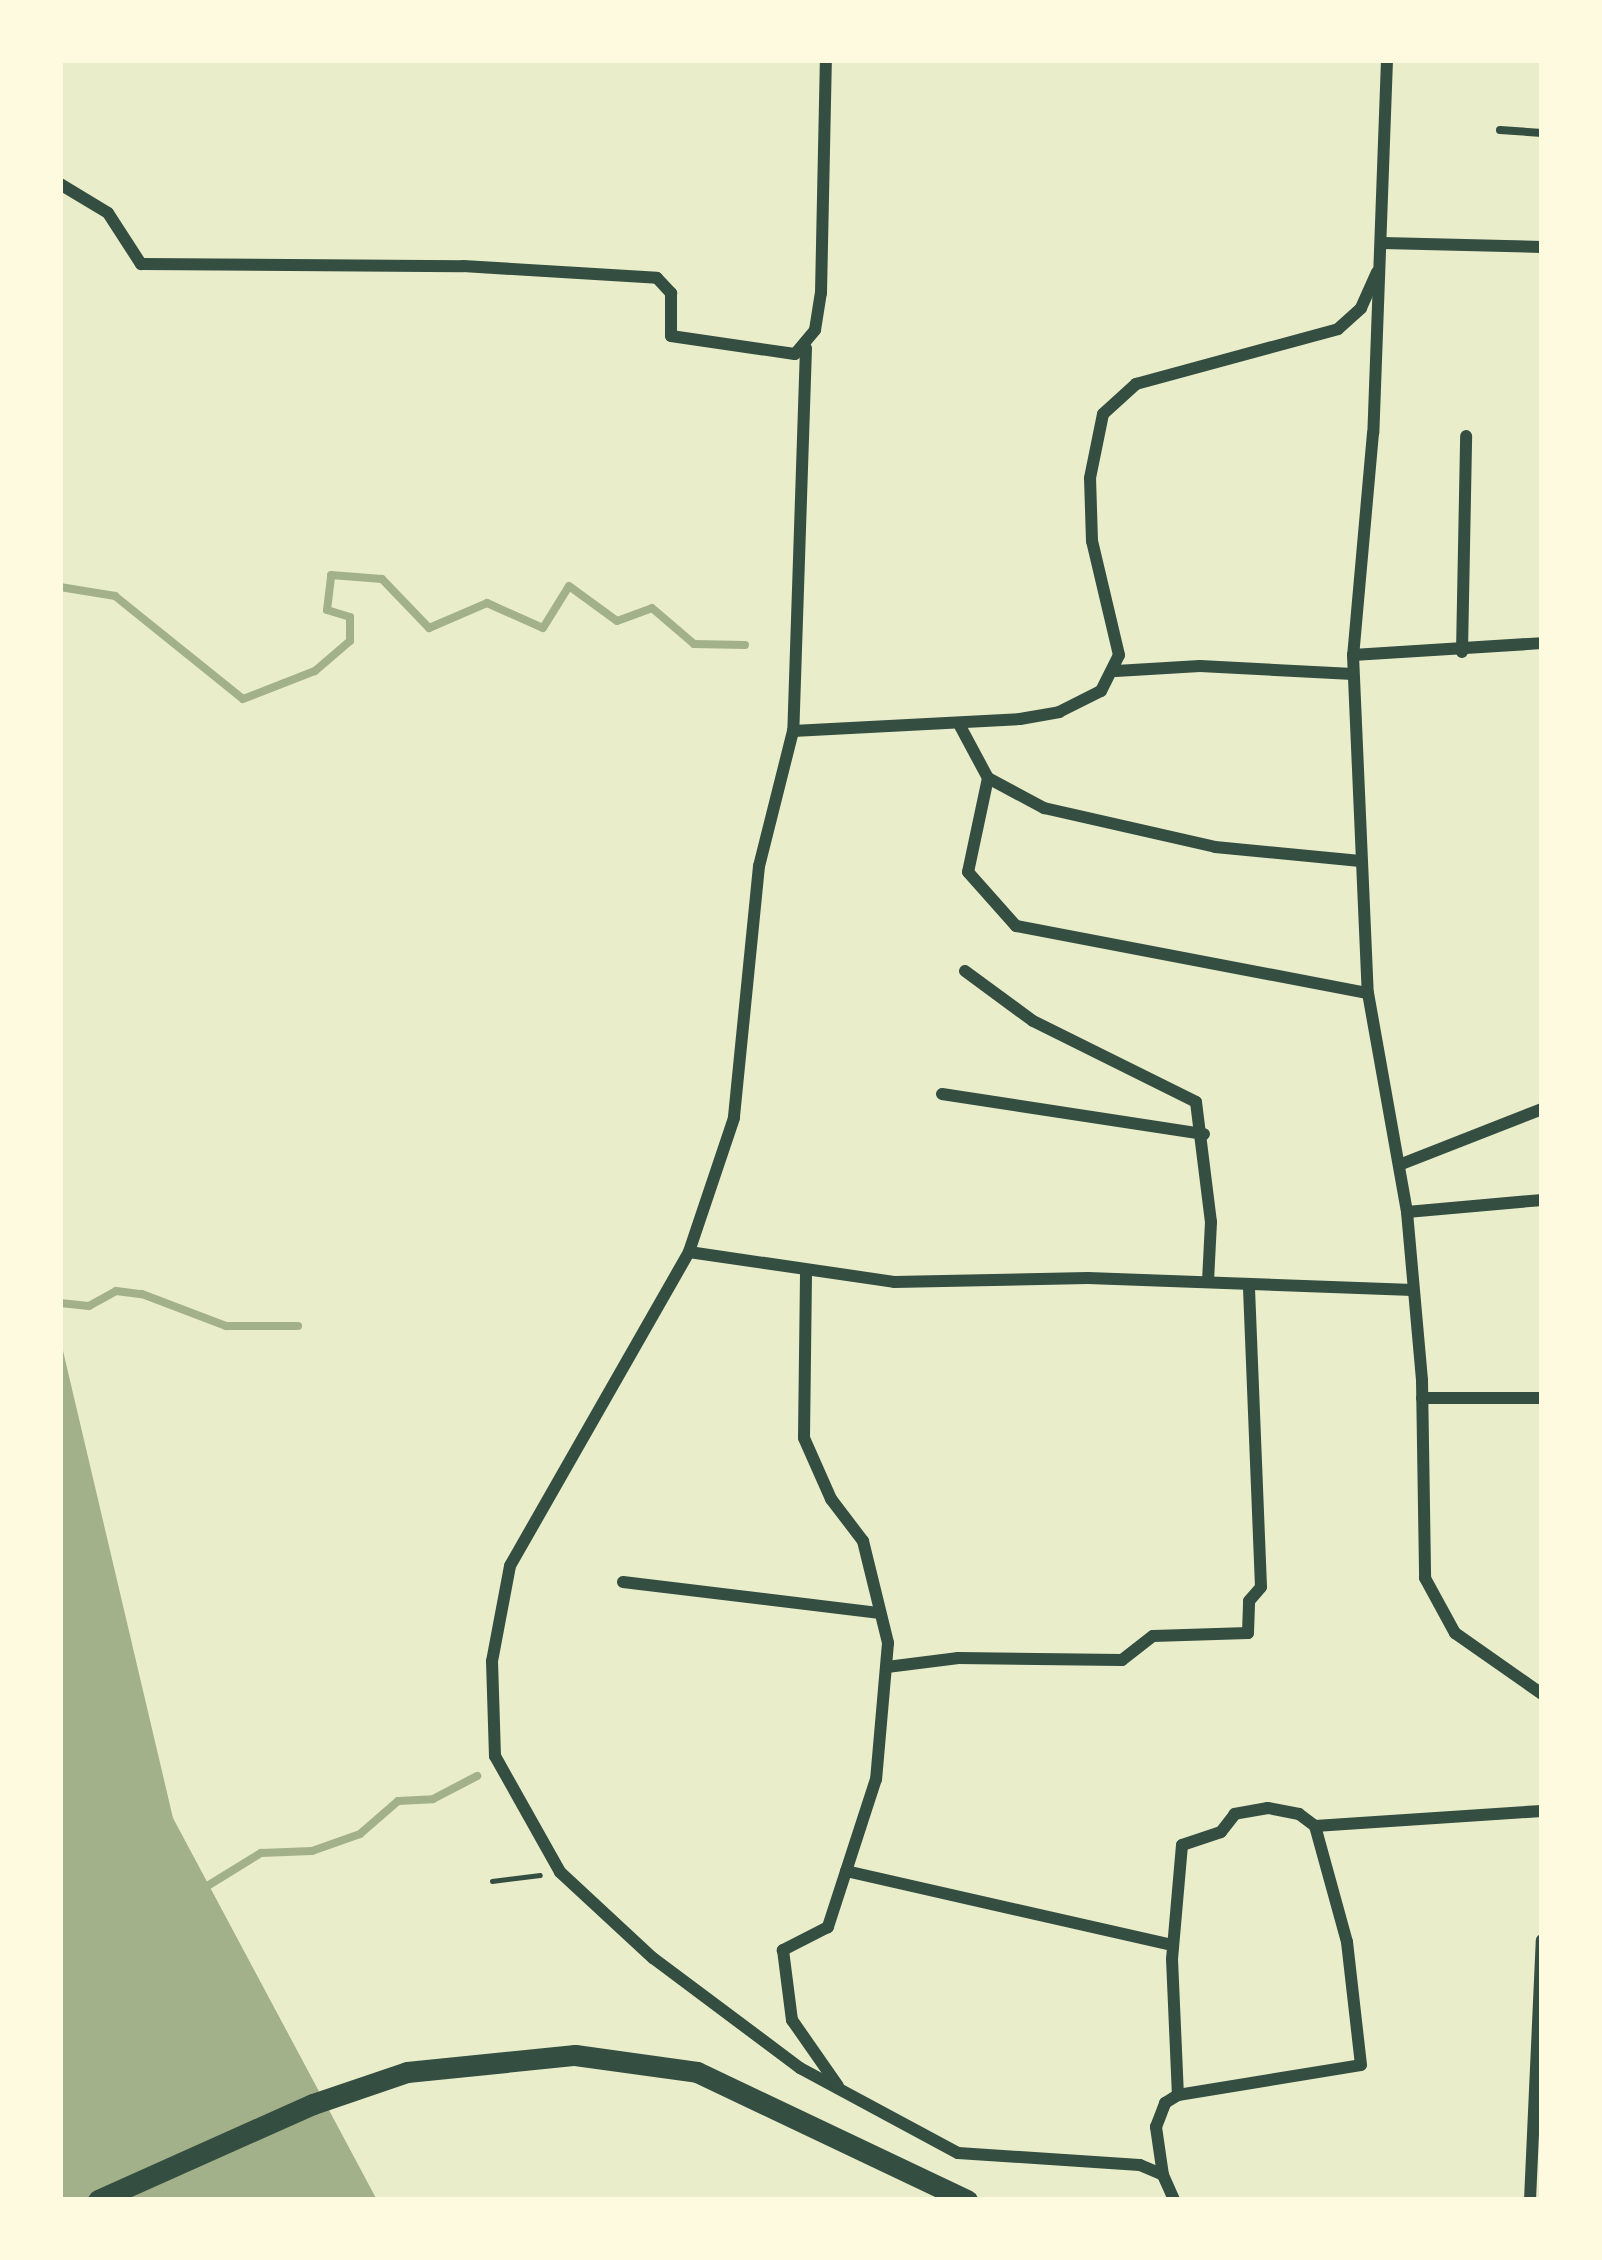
<!DOCTYPE html>
<html>
<head>
<meta charset="utf-8">
<style>
  body { margin:0 }
  #map { position:relative; width:1602px; height:2260px; overflow:hidden; background:#e9edc9; font-family:Inter,sans-serif }
  div>[style] { position:absolute }
  [style*='--x'] { left:calc(var(--x)*1px); top:calc(var(--y)*1px); width:calc(var(--w)*1px); rotate:calc(var(--a)*1deg) }
  .water>* { inset:0; background:#a3b18a }
  .stream>* { height:8px; margin:-4px; padding:0 4px; transform-origin:4px; border-radius:4px; background:#a3b18a }
  .path>* { height:4.5px; margin:-2.25px; padding:0 2.25px; transform-origin:2.25px; border-radius:2.25px; background:#344e41 }
  .service>* { height:8px; margin:-4px; padding:0 4px; transform-origin:4px; border-radius:4px; background:#344e41 }
  .minor>* { height:12px; margin:-6px; padding:0 6px; transform-origin:6px; border-radius:6px; background:#344e41 }
  .secondary>* { height:21px; margin:-10.5px; padding:0 10.5px; transform-origin:10.5px; border-radius:10.5px; background:#344e41 }
  span { translate:-50% -50%; white-space:nowrap; text-align:center; line-height:1.15; -webkit-text-stroke:12px #fefae0; paint-order:stroke }
  .frame { position:absolute; inset:0; border:63px solid #fefae0; pointer-events:none }
</style>
</head>
<body>
<div id="map">
  <div class="water">
    <i style="clip-path:polygon(60px 1338px,173px 1818px,377px 2200px,60px 2200px)"></i>
  </div>
  <div class="stream">
    <i style="--x:60;--y:587;--w:56;--a:9.3"></i>
    <i style="--x:115;--y:596;--w:164;--a:38.8"></i>
    <i style="--x:243;--y:699;--w:77;--a:-21.3"></i>
    <i style="--x:315;--y:671;--w:46;--a:-40.6"></i>
    <i style="--x:350;--y:641;--w:24;--a:-90"></i>
    <i style="--x:350;--y:617;--w:24;--a:-163"></i>
    <i style="--x:327;--y:610;--w:35;--a:-83"></i>
    <i style="--x:331;--y:575;--w:51;--a:4.5"></i>
    <i style="--x:382;--y:579;--w:68;--a:46.2"></i>
    <i style="--x:429;--y:628;--w:63;--a:-23.3"></i>
    <i style="--x:487;--y:603;--w:61;--a:24.1"></i>
    <i style="--x:543;--y:628;--w:49;--a:-58.2"></i>
    <i style="--x:569;--y:586;--w:59;--a:36.1"></i>
    <i style="--x:617;--y:621;--w:37;--a:-20"></i>
    <i style="--x:652;--y:608;--w:55;--a:40.6"></i>
    <i style="--x:694;--y:644;--w:51;--a:1.1"></i>
    <i style="--x:60;--y:1303;--w:29;--a:6"></i>
    <i style="--x:89;--y:1306;--w:31;--a:-29"></i>
    <i style="--x:116;--y:1291;--w:26;--a:7"></i>
    <i style="--x:142;--y:1294;--w:90;--a:20.9"></i>
    <i style="--x:226;--y:1326;--w:72;--a:0"></i>
    <i style="--x:204;--y:1888;--w:67;--a:-31.6"></i>
    <i style="--x:261;--y:1853;--w:51;--a:-2.2"></i>
    <i style="--x:312;--y:1851;--w:51;--a:-19.5"></i>
    <i style="--x:360;--y:1834;--w:50;--a:-41"></i>
    <i style="--x:398;--y:1801;--w:35;--a:-3"></i>
    <i style="--x:433;--y:1799;--w:50;--a:-27.6"></i>
  </div>
  <div class="path">
    <i style="--x:492;--y:1881;--w:48;--a:-7.1"></i>
  </div>
  <div class="service">
    <i style="--x:1500;--y:130;--w:42;--a:4.1"></i>
  </div>
  <div class="minor">
    <i style="--x:1387;--y:60;--w:373;--a:92.1"></i>
    <i style="--x:1373;--y:433;--w:223;--a:95.1"></i>
    <i style="--x:1353;--y:655;--w:338;--a:87.5"></i>
    <i style="--x:1368;--y:993;--w:222;--a:79.9"></i>
    <i style="--x:1407;--y:1212;--w:169;--a:84.9"></i>
    <i style="--x:1422;--y:1380;--w:198;--a:89.1"></i>
    <i style="--x:1425;--y:1578;--w:63;--a:61.4"></i>
    <i style="--x:1455;--y:1633;--w:106;--a:35"></i>
    <i style="--x:60;--y:184;--w:56;--a:31.1"></i>
    <i style="--x:108;--y:213;--w:61;--a:57.1"></i>
    <i style="--x:141;--y:264;--w:322;--a:0.4"></i>
    <i style="--x:463;--y:266;--w:194;--a:3.5"></i>
    <i style="--x:657;--y:278;--w:21;--a:47"></i>
    <i style="--x:671;--y:293;--w:43;--a:90"></i>
    <i style="--x:671;--y:336;--w:125;--a:8.3"></i>
    <i style="--x:795;--y:354;--w:31;--a:-50"></i>
    <i style="--x:815;--y:330;--w:37;--a:-81"></i>
    <i style="--x:821;--y:293;--w:233;--a:-88.8"></i>
    <i style="--x:1383;--y:243;--w:159;--a:1.4"></i>
    <i style="--x:806;--y:348;--w:383;--a:91.9"></i>
    <i style="--x:793;--y:731;--w:139;--a:104.1"></i>
    <i style="--x:759;--y:866;--w:253;--a:95.7"></i>
    <i style="--x:734;--y:1118;--w:141;--a:108.6"></i>
    <i style="--x:689;--y:1252;--w:361;--a:119.7"></i>
    <i style="--x:510;--y:1566;--w:97;--a:100.7"></i>
    <i style="--x:492;--y:1661;--w:95;--a:88.2"></i>
    <i style="--x:495;--y:1756;--w:133;--a:60.7"></i>
    <i style="--x:560;--y:1872;--w:127;--a:42.8"></i>
    <i style="--x:653;--y:1958;--w:184;--a:36.8"></i>
    <i style="--x:800;--y:2068;--w:179;--a:28.3"></i>
    <i style="--x:958;--y:2153;--w:182;--a:3.8"></i>
    <i style="--x:1140;--y:2165;--w:25;--a:23"></i>
    <i style="--x:1163;--y:2175;--w:27;--a:66"></i>
    <i style="--x:1462;--y:652;--w:216;--a:-88.9"></i>
    <i style="--x:1353;--y:655;--w:189;--a:-3.6"></i>
    <i style="--x:1116;--y:671;--w:84;--a:-3.4"></i>
    <i style="--x:1200;--y:666;--w:153;--a:3"></i>
    <i style="--x:959;--y:724;--w:61;--a:61.8"></i>
    <i style="--x:988;--y:778;--w:64;--a:28.2"></i>
    <i style="--x:1044;--y:808;--w:175;--a:12.8"></i>
    <i style="--x:1215;--y:847;--w:146;--a:5.5"></i>
    <i style="--x:793;--y:731;--w:227;--a:-3"></i>
    <i style="--x:1020;--y:719;--w:40;--a:-10"></i>
    <i style="--x:1059;--y:712;--w:47;--a:-26.6"></i>
    <i style="--x:1101;--y:691;--w:40;--a:-63.4"></i>
    <i style="--x:1119;--y:655;--w:117;--a:-103.3"></i>
    <i style="--x:1092;--y:541;--w:63;--a:-91.8"></i>
    <i style="--x:1090;--y:478;--w:65;--a:-78.5"></i>
    <i style="--x:1103;--y:414;--w:45;--a:-42.3"></i>
    <i style="--x:1136;--y:384;--w:209;--a:-15.2"></i>
    <i style="--x:1338;--y:329;--w:31;--a:-42"></i>
    <i style="--x:1361;--y:308;--w:39;--a:-66"></i>
    <i style="--x:988;--y:778;--w:96;--a:102"></i>
    <i style="--x:968;--y:872;--w:72;--a:48.4"></i>
    <i style="--x:1016;--y:926;--w:358;--a:10.8"></i>
    <i style="--x:965;--y:971;--w:84;--a:36.3"></i>
    <i style="--x:1033;--y:1021;--w:182;--a:26.4"></i>
    <i style="--x:1196;--y:1102;--w:121;--a:82.9"></i>
    <i style="--x:1211;--y:1222;--w:60;--a:92.9"></i>
    <i style="--x:942;--y:1094;--w:265;--a:8.7"></i>
    <i style="--x:1399;--y:1165;--w:154;--a:-21.4"></i>
    <i style="--x:1407;--y:1212;--w:136;--a:-5.1"></i>
    <i style="--x:689;--y:1252;--w:207;--a:8.3"></i>
    <i style="--x:894;--y:1282;--w:194;--a:-1.2"></i>
    <i style="--x:1088;--y:1278;--w:325;--a:2.1"></i>
    <i style="--x:806;--y:1274;--w:164;--a:90.7"></i>
    <i style="--x:804;--y:1438;--w:67;--a:66.1"></i>
    <i style="--x:831;--y:1499;--w:53;--a:52.7"></i>
    <i style="--x:863;--y:1541;--w:105;--a:76.2"></i>
    <i style="--x:888;--y:1643;--w:137;--a:95"></i>
    <i style="--x:876;--y:1779;--w:156;--a:108"></i>
    <i style="--x:828;--y:1927;--w:51;--a:152.9"></i>
    <i style="--x:783;--y:1950;--w:71;--a:82.7"></i>
    <i style="--x:792;--y:2020;--w:80;--a:55.1"></i>
    <i style="--x:1422;--y:1398;--w:120;--a:0"></i>
    <i style="--x:623;--y:1582;--w:259;--a:6.9"></i>
    <i style="--x:887;--y:1667;--w:72;--a:-7.2"></i>
    <i style="--x:958;--y:1658;--w:164;--a:0.7"></i>
    <i style="--x:1122;--y:1660;--w:39;--a:-38"></i>
    <i style="--x:1153;--y:1636;--w:95;--a:-1.8"></i>
    <i style="--x:1248;--y:1633;--w:32;--a:-88"></i>
    <i style="--x:1249;--y:1601;--w:18;--a:-49"></i>
    <i style="--x:1261;--y:1587;--w:299;--a:-92.3"></i>
    <i style="--x:1315;--y:1826;--w:227;--a:-3.8"></i>
    <i style="--x:846;--y:1871;--w:335;--a:12.8"></i>
    <i style="--x:1163;--y:2175;--w:49;--a:-98.3"></i>
    <i style="--x:1156;--y:2127;--w:26;--a:-69"></i>
    <i style="--x:1165;--y:2103;--w:15;--a:-32"></i>
    <i style="--x:1178;--y:2095;--w:185;--a:-9.3"></i>
    <i style="--x:1361;--y:2065;--w:124;--a:-96.5"></i>
    <i style="--x:1347;--y:1942;--w:120;--a:-105.4"></i>
    <i style="--x:1315;--y:1826;--w:20;--a:-143"></i>
    <i style="--x:1299;--y:1814;--w:32;--a:-169"></i>
    <i style="--x:1268;--y:1808;--w:34;--a:170"></i>
    <i style="--x:1235;--y:1814;--w:23;--a:128"></i>
    <i style="--x:1221;--y:1832;--w:41;--a:161.6"></i>
    <i style="--x:1182;--y:1845;--w:114;--a:95"></i>
    <i style="--x:1172;--y:1959;--w:136;--a:87.5"></i>
    <i style="--x:1530;--y:2200;--w:260;--a:-87.4"></i>
  </div>
  <div class="secondary">
    <i style="--x:98;--y:2200;--w:235;--a:-24.1"></i>
    <i style="--x:313;--y:2104;--w:99;--a:-18.8"></i>
    <i style="--x:407;--y:2072;--w:169;--a:-5.8"></i>
    <i style="--x:575;--y:2055;--w:123;--a:7.9"></i>
    <i style="--x:697;--y:2072;--w:299;--a:25.4"></i>
  </div>
  <div class="frame"></div>
</div>
</body>
</html>
